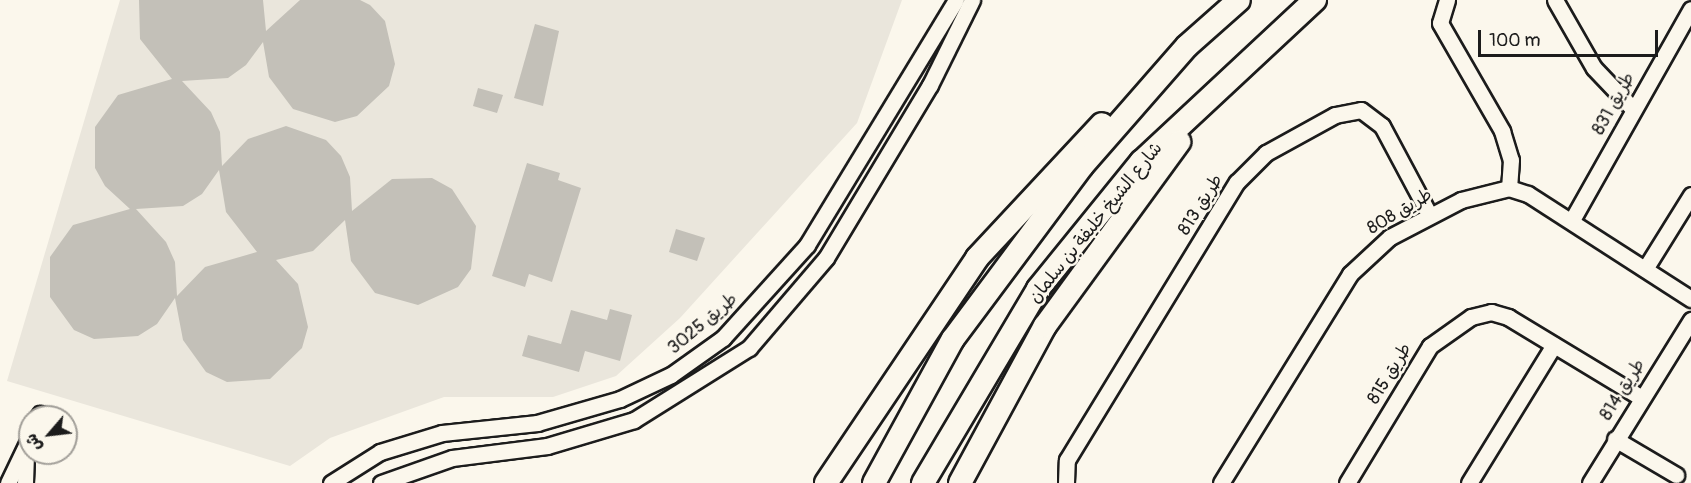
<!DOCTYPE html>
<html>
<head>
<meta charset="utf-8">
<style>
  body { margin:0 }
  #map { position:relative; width:1691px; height:483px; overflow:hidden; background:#fbf7ec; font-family:Pangolin,"Playpen Sans Arabic",sans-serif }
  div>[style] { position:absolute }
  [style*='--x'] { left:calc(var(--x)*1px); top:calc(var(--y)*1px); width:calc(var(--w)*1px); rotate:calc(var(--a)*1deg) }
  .built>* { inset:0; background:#eae6dc }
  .building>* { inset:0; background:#c3c0b8 }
  .roads { filter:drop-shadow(2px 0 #1c1c1c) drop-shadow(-2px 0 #1c1c1c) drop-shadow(0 2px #1c1c1c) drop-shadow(0 -2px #1c1c1c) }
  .minor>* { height:15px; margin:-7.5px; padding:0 7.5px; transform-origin:7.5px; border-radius:7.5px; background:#fbf7ec }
  .highway>* { height:22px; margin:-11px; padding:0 11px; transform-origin:11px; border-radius:11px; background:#fbf7ec }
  span { translate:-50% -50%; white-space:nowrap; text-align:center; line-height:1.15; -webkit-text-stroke:5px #fbf7ec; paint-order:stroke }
  .street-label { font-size:18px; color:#1c1c1c }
  .north { position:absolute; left:18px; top:405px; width:60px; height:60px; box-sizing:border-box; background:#fbf7ec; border:2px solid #a29f99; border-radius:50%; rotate:242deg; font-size:16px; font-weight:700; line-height:24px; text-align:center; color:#1c1c1c }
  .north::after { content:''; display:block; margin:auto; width:21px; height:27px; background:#1c1c1c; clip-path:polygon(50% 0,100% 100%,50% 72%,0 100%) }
  .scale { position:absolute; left:1478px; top:30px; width:180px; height:27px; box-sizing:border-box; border:3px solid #1c1c1c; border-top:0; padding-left:8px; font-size:18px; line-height:21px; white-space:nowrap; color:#1c1c1c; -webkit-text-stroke:4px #fbf7ec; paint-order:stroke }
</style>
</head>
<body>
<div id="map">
  <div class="built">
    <i style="clip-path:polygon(120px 0,902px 0,857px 123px,680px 318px,616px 376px,553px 397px,444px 397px,330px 438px,290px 466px,7px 381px)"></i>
  </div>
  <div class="building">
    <i style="clip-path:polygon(evenodd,139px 0,263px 0,266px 31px,300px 0,360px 0,370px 5px,385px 21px,395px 64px,389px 86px,357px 116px,335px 122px,293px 109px,269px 77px,263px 42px,246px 65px,228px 78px,182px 81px,211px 112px,220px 132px,222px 166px,248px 139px,286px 126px,326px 140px,341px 156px,350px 177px,352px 211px,392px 179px,432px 178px,452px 189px,476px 226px,471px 269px,458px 287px,418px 305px,375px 293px,351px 261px,345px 220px,313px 251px,276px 260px,298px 284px,308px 327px,302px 348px,270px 379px,227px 382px,206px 372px,183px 340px,175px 298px,157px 324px,138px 336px,94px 339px,74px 330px,50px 297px,50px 257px,73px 225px,130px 209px,105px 186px,95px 168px,95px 127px,118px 95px,172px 79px,140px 39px,139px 0,219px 170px,226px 212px,257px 252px,205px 267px,177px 296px,175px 262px,166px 242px,136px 209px,183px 206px,202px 194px,219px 170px)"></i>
    <i style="clip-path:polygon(535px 24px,559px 31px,543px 106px,514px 98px)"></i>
    <i style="clip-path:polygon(478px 88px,503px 95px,497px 113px,473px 106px)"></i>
    <i style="clip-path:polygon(527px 163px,560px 173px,558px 180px,581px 188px,552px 282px,529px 274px,525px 287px,492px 276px)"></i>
    <i style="clip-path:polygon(676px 229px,705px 238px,697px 261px,669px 252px)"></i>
    <i style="clip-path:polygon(610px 309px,632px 315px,620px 361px,585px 351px,579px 372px,522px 356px,528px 335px,561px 344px,571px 310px,607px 320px)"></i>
  </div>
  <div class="roads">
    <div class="minor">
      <i style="--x:1447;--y:0;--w:24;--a:107"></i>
      <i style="--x:1440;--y:23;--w:125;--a:60.1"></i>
      <i style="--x:1502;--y:131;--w:30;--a:73"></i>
      <i style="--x:1511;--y:160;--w:28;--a:94"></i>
      <i style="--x:1555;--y:0;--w:78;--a:60.2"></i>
      <i style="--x:1594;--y:68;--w:57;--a:46.4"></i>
      <i style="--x:1572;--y:220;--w:242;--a:-60.6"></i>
      <i style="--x:1645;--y:269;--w:87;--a:-58.1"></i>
      <i style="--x:38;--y:417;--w:4;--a:-56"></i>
      <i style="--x:1615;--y:439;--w:71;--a:30.5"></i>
      <i style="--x:8;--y:483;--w:51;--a:-64.4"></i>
      <i style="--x:25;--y:483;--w:36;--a:-88"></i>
      <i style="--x:331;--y:483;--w:58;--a:-32.3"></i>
      <i style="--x:380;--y:452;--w:65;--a:-17"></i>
      <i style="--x:442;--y:433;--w:96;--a:-6"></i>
      <i style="--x:537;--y:423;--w:86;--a:-16.1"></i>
      <i style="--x:620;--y:399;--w:56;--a:-25.2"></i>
      <i style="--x:671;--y:375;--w:64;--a:-35.4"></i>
      <i style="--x:723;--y:338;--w:125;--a:-47.9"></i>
      <i style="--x:807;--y:245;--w:287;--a:-58.7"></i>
      <i style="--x:381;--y:483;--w:75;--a:-19.4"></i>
      <i style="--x:452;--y:458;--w:96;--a:-7.2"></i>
      <i style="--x:547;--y:446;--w:91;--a:-16.6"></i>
      <i style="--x:634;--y:420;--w:136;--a:-32.1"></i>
      <i style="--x:749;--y:348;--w:118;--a:-49.5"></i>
      <i style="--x:826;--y:258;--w:202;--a:-59"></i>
      <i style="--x:930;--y:85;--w:95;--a:-63.7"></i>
      <i style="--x:1066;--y:483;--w:23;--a:-88"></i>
      <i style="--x:1067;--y:460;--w:326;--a:-58.6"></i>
      <i style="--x:1237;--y:182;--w:41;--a:-45"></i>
      <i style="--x:1266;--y:153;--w:79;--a:-28.8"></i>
      <i style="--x:1335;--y:115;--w:26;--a:-11"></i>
      <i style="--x:1361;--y:110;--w:26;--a:37"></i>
      <i style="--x:1382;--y:126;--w:100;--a:61.9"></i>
      <i style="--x:1221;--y:483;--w:246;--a:-58.3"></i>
      <i style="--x:1350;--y:274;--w:54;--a:-42.8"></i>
      <i style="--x:1390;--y:237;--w:80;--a:-27.5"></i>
      <i style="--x:1461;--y:200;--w:49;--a:-14"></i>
      <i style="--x:1509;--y:188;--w:20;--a:18"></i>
      <i style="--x:1528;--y:194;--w:194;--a:32.8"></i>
      <i style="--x:1347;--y:483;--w:160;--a:-58.8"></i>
      <i style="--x:1430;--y:346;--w:50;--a:-35.3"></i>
      <i style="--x:1471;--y:317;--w:21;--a:-14"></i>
      <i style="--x:1491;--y:312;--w:18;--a:16"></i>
      <i style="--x:1508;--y:317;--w:154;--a:31.2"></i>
      <i style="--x:1469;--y:483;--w:162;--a:-58.4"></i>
      <i style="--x:1590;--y:483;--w:192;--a:-58.2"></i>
    </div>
    <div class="highway">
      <i style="--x:826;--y:483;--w:271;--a:-56.1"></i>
      <i style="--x:977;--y:258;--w:183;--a:-47"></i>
      <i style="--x:874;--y:483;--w:164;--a:-61.3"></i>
      <i style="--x:953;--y:339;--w:216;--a:-53.3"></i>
      <i style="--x:1082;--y:166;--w:159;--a:-48.8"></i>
      <i style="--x:1187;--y:46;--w:69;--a:-41.5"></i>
      <i style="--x:923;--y:483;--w:226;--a:-59.3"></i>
      <i style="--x:1038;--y:289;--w:164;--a:-51"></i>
      <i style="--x:1141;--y:162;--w:238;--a:-43"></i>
      <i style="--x:960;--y:483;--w:179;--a:-61.6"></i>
      <i style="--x:1045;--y:326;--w:228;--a:-53.9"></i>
    </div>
  </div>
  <div class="street-label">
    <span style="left:1614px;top:104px;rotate:-61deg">طريق 831</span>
    <span style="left:1201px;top:205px;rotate:-58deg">طريق 813</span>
    <span style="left:1400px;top:212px;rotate:-31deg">طريق 808</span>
    <span style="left:1096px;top:223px;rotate:-51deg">شارع الشيخ خليفة بن سلمان</span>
    <span style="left:703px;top:324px;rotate:-40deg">طريق 3025</span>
    <span style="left:1390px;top:374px;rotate:-59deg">طريق 815</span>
    <span style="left:1623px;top:390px;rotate:-58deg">طريق 814</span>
  </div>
  <div class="north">ش</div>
  <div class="scale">100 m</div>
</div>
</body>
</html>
